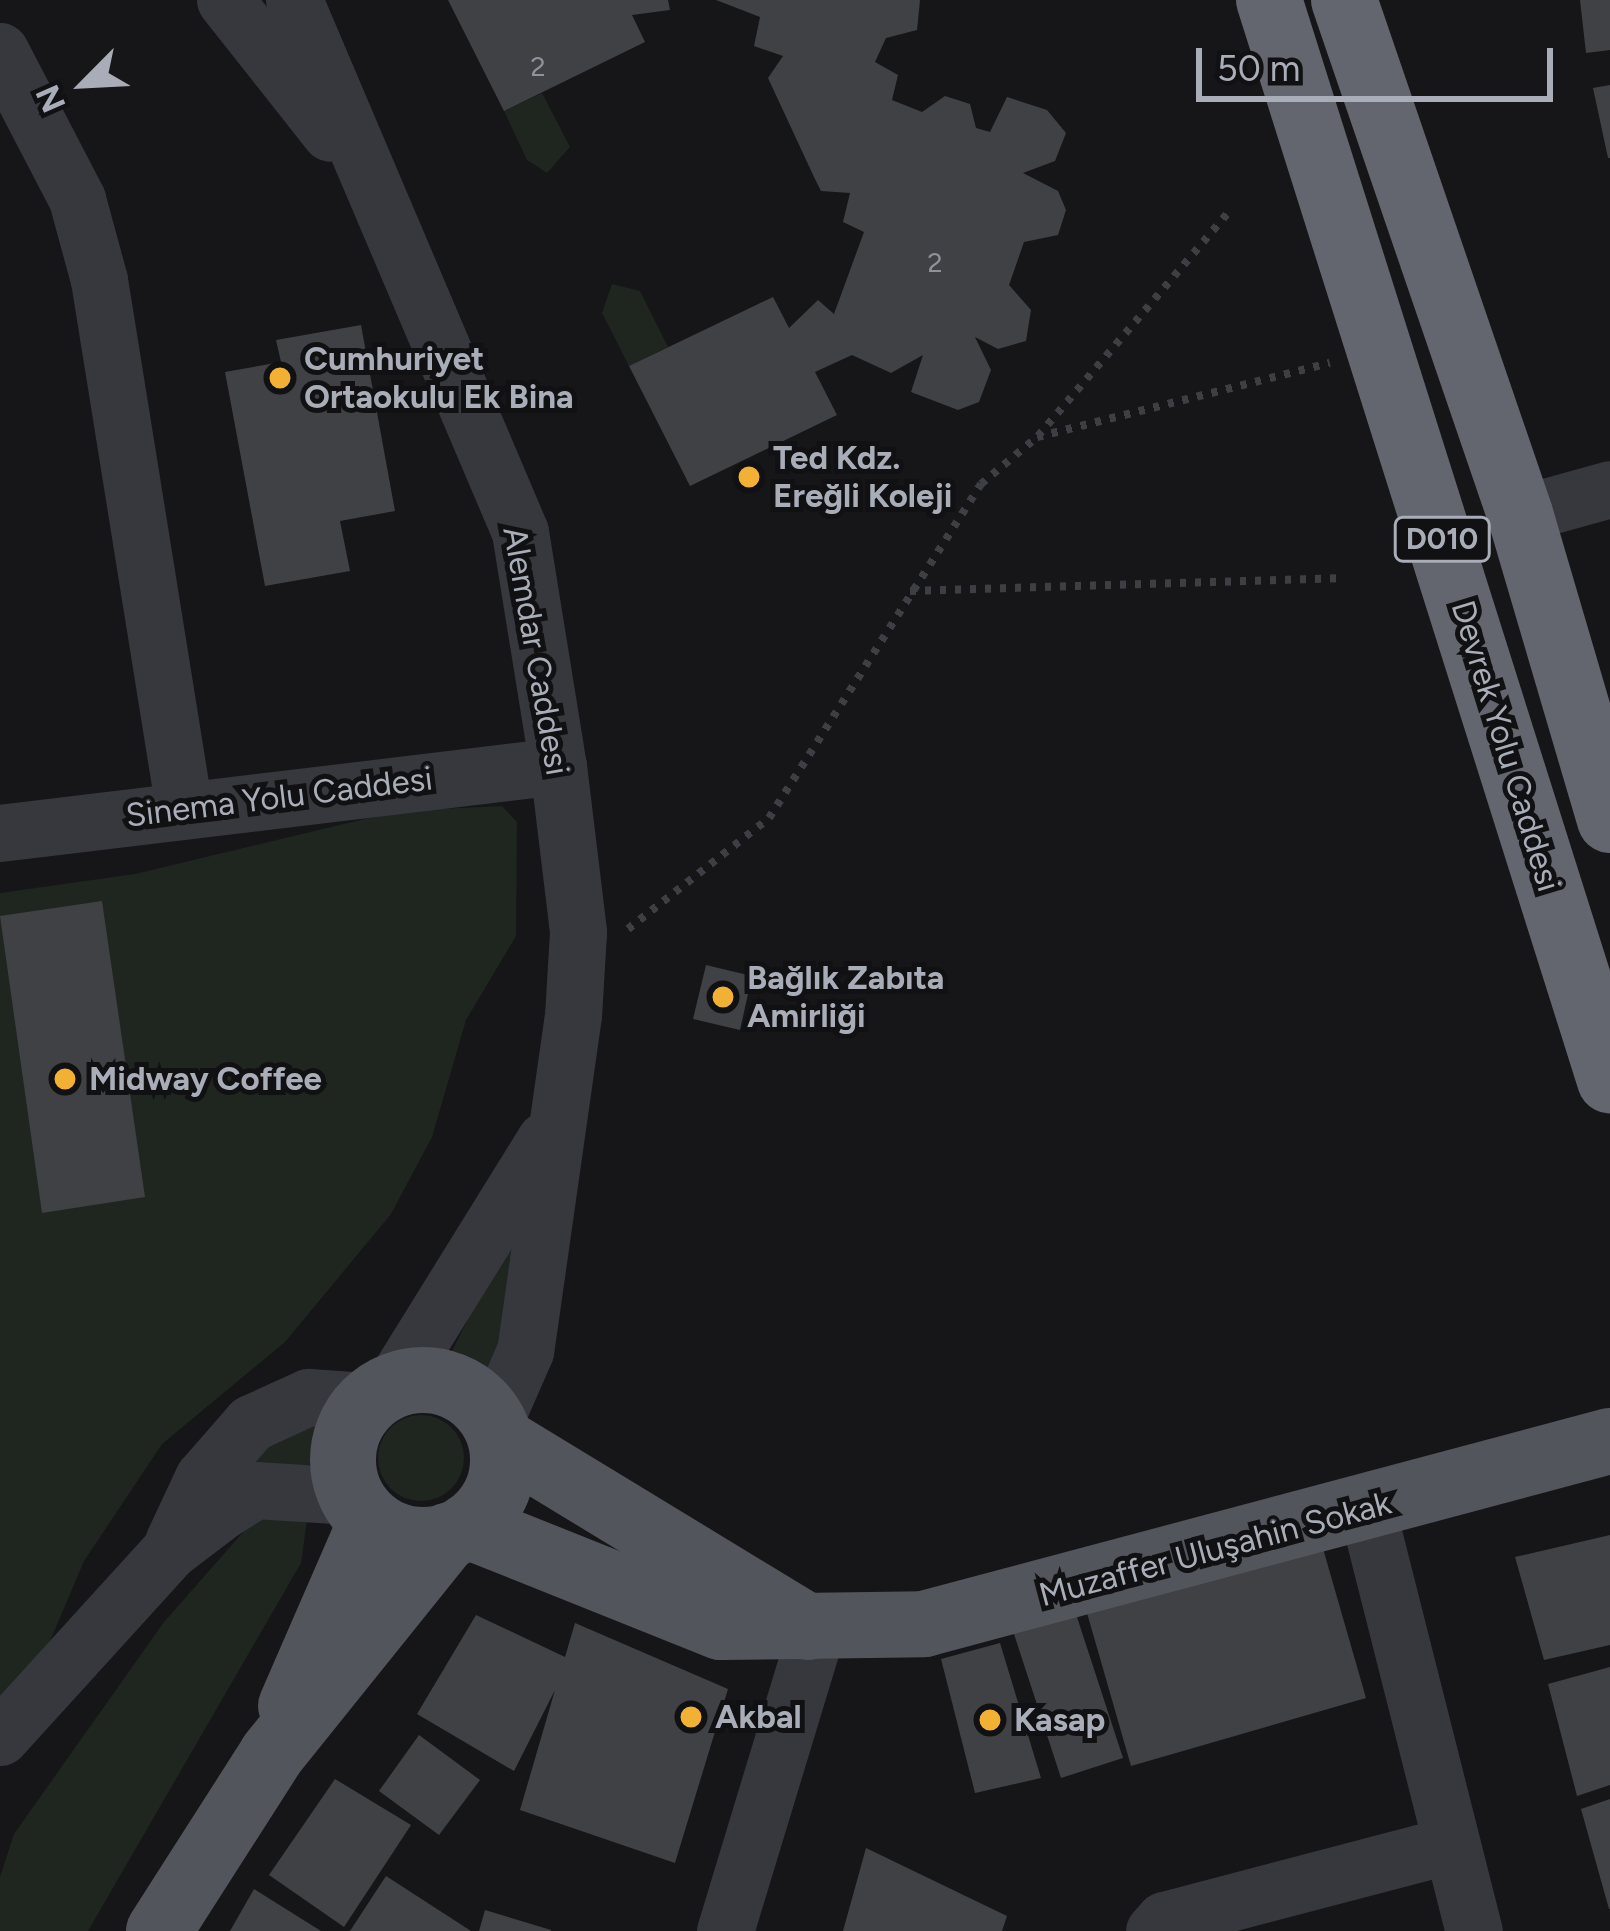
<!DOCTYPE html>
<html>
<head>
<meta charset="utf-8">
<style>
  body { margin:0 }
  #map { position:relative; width:1610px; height:1931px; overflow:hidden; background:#161618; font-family:Figtree,sans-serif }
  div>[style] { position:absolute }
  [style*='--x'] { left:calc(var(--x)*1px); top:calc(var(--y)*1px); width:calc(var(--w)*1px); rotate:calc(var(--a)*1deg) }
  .green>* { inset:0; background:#1e261f }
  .round { border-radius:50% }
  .building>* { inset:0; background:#404145 }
  .path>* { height:8px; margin-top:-4px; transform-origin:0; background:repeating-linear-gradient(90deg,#3d3f44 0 6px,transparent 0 15px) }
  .minor>* { height:57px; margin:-28.5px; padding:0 28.5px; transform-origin:28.5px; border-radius:28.5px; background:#37383d }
  .major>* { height:66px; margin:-33px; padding:0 33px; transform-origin:33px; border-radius:33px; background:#53555c }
  .major>.ring { margin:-33px; padding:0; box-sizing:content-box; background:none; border:66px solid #53555c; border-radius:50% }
  .highway>* { height:66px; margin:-33px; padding:0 33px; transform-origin:33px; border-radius:33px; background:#63666e }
  .dots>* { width:33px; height:33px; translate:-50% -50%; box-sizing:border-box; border:6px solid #111113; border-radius:50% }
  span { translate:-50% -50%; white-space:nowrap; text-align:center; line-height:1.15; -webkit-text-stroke:10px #111113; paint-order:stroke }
  .number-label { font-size:27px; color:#8e929b }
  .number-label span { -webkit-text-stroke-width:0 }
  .shield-label span { padding:3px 9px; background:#111113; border:3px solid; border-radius:9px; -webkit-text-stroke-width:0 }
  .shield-label { font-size:30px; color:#a8adb8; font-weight:700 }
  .poi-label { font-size:33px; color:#a8adb8; font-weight:700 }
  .left { translate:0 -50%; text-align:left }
  .street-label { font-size:33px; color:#a8adb8 }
  .north { position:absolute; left:24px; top:24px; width:120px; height:120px; -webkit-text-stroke:9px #111113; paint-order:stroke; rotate:246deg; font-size:33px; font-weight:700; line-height:48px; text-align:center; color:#a8adb8 }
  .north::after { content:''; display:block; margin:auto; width:42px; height:54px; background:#a8adb8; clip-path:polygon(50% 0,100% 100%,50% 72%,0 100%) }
  .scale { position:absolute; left:1196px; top:48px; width:357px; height:54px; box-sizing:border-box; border:6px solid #a8adb8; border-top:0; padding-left:15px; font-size:36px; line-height:42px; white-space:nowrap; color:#a8adb8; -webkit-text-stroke:9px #111113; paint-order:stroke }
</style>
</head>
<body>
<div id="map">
  <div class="green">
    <i style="clip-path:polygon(542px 93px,570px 147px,547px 173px,527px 160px,504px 111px)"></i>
    <i style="clip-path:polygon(612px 284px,640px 291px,668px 347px,629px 366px,602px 313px)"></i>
    <i style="clip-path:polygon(502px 806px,517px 822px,516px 936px,466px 1020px,432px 1137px,391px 1214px,285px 1342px,162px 1444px,84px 1561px,44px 1655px,0 1698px,0 893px,135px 874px,398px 811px)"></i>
    <i style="clip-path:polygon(523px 1210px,497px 1381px,447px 1361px)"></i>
    <i class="round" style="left:378px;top:1415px;width:86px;height:86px"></i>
    <i style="clip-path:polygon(333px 1420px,320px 1463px,230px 1477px,274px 1432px)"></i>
    <i style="clip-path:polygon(308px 1513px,301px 1563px,88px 1931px,0 1931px,0 1877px,14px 1834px,164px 1622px,259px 1514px)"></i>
  </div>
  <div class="building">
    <i style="clip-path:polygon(448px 0,668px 0,670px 10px,632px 15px,645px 42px,504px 111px)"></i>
    <i style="clip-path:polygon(716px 0,920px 0,917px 30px,886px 38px,875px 62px,898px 75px,892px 100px,922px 112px,945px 96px,970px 104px,976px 128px,990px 132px,1007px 97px,1047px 110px,1066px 133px,1055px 161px,1023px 173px,1058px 191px,1066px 210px,1058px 235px,1024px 242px,1009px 285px,1031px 310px,1026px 341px,998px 349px,975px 337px,991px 370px,979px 402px,958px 410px,911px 392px,923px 355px,891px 373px,852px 355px,815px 372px,837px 415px,690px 486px,629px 366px,773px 297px,789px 328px,818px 300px,834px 314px,864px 232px,843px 222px,850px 193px,821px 191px,814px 177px,768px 78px,783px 56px,754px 46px,760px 17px)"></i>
    <i style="clip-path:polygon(1580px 0,1610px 0,1610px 50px,1586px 53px)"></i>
    <i style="clip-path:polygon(1610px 85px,1610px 158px,1608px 158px,1593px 88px)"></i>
    <i style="clip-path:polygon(361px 325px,395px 511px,340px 521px,350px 571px,265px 586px,225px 372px,281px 362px,276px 340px)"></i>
    <i style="clip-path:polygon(102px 901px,145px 1197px,42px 1213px,0 916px)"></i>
    <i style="clip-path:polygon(706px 965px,752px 976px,740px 1030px,693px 1019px)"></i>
    <i style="clip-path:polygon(1610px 1535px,1610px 1645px,1544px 1660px,1515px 1557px)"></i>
    <i style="clip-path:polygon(1322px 1545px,1366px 1698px,1131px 1766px,1087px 1613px)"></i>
    <i style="clip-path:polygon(1075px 1611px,1123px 1758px,1061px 1778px,1013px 1631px)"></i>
    <i style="clip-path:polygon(476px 1615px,565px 1657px,575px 1623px,728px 1689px,675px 1863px,520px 1810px,555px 1690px,514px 1771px,417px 1714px)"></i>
    <i style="clip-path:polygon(1000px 1643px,1041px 1778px,975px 1793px,941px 1659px)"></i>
    <i style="clip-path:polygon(1610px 1667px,1610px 1785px,1577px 1796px,1548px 1684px)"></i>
    <i style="clip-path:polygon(419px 1735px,480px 1780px,439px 1835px,379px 1791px)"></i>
    <i style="clip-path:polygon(335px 1779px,411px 1825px,344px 1927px,269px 1875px)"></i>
    <i style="clip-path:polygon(1610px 1799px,1610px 1909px,1609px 1909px,1581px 1809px)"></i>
    <i style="clip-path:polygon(866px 1848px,1007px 1916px,1002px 1931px,843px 1931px)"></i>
    <i style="clip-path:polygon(386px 1876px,471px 1931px,350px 1931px)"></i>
    <i style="clip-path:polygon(254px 1889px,321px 1931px,230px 1931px)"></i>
    <i style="clip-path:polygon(485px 1910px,551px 1930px,551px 1931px,479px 1931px)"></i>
  </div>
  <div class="path">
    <i style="--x:1038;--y:436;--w:292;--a:-49.6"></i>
    <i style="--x:910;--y:591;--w:427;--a:-1.7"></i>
    <i style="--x:628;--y:929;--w:179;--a:-38.2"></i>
    <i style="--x:769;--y:818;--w:396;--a:-57.6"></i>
    <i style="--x:981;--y:484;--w:73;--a:-40"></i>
    <i style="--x:1037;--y:437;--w:302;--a:-14.2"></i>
  </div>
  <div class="minor">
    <i style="--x:225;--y:0;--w:169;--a:51.7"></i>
    <i style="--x:294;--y:0;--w:578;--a:66.98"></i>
    <i style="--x:520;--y:532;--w:237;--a:80.8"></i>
    <i style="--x:558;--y:766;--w:167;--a:83.1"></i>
    <i style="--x:578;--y:932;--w:83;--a:93.4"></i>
    <i style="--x:573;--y:1015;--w:339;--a:98.1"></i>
    <i style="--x:525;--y:1351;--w:77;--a:113.6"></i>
    <i style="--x:0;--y:51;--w:167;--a:62.5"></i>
    <i style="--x:77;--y:199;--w:84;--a:74.8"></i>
    <i style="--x:99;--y:280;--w:536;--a:80.87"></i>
    <i style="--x:1520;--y:514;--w:93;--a:-15.5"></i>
    <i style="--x:0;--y:833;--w:562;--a:-6.85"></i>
    <i style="--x:393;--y:1385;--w:288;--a:-58.2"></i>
    <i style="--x:1367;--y:1509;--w:435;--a:75.8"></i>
    <i style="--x:173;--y:1542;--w:71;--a:-64.9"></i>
    <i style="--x:203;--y:1478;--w:73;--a:-48.9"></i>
    <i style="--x:251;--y:1423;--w:63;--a:-24.5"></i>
    <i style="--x:308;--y:1397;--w:59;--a:3.9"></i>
    <i style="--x:0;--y:1737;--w:251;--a:-47.7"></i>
    <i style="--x:169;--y:1551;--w:68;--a:-37.2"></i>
    <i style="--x:223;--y:1510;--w:38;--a:-32"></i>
    <i style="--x:255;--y:1490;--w:96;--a:3.6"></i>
    <i style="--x:725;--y:1931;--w:313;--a:-73.1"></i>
    <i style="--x:1154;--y:1931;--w:15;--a:-48"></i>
    <i style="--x:1164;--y:1920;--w:296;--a:-14.7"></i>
  </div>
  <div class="major">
    <i class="ring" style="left:343px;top:1380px;width:94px;height:94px"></i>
    <i style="--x:502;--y:1441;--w:358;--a:31.3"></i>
    <i style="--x:468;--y:1526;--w:272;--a:21.8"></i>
    <i style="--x:721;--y:1627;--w:203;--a:-0.8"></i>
    <i style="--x:924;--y:1624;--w:710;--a:-14.94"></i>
    <i style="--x:291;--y:1706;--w:201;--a:-66.5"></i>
    <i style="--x:159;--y:1931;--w:210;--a:-57.4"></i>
    <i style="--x:272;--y:1754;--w:280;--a:-51.2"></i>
  </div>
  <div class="highway">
    <i style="--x:1269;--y:0;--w:1133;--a:72.48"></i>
    <i style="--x:1344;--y:0;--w:543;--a:71.1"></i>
    <i style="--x:1520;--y:514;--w:319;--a:73.6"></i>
  </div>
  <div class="dots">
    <i style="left:280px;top:378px;background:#f2b134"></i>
    <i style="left:749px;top:477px;background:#f2b134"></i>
    <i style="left:723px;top:997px;background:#f2b134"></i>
    <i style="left:65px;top:1079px;background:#f2b134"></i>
    <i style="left:691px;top:1717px;background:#f2b134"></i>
    <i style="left:990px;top:1720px;background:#f2b134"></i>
  </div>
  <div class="number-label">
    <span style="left:538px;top:67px">2</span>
    <span style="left:935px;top:263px">2</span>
  </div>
  <div class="shield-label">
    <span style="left:1442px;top:539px">D010</span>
  </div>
  <div class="poi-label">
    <span class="left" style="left:304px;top:378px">Cumhuriyet<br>Ortaokulu Ek Bina</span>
    <span class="left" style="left:773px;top:477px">Ted Kdz.<br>Ereğli Koleji</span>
    <span class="left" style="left:747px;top:997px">Bağlık Zabıta<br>Amirliği</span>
    <span class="left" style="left:89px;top:1079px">Midway Coffee</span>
    <span class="left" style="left:715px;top:1717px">Akbal</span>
    <span class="left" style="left:1014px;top:1720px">Kasap</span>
  </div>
  <div class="street-label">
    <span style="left:536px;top:651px;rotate:80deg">Alemdar Caddesi</span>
    <span style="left:1506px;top:746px;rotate:73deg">Devrek Yolu Caddesi</span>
    <span style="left:279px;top:797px;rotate:-7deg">Sinema Yolu Caddesi</span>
    <span style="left:1215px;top:1549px;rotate:-15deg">Muzaffer Uluşahin Sokak</span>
  </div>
  <div class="north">N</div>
  <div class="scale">50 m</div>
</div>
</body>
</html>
